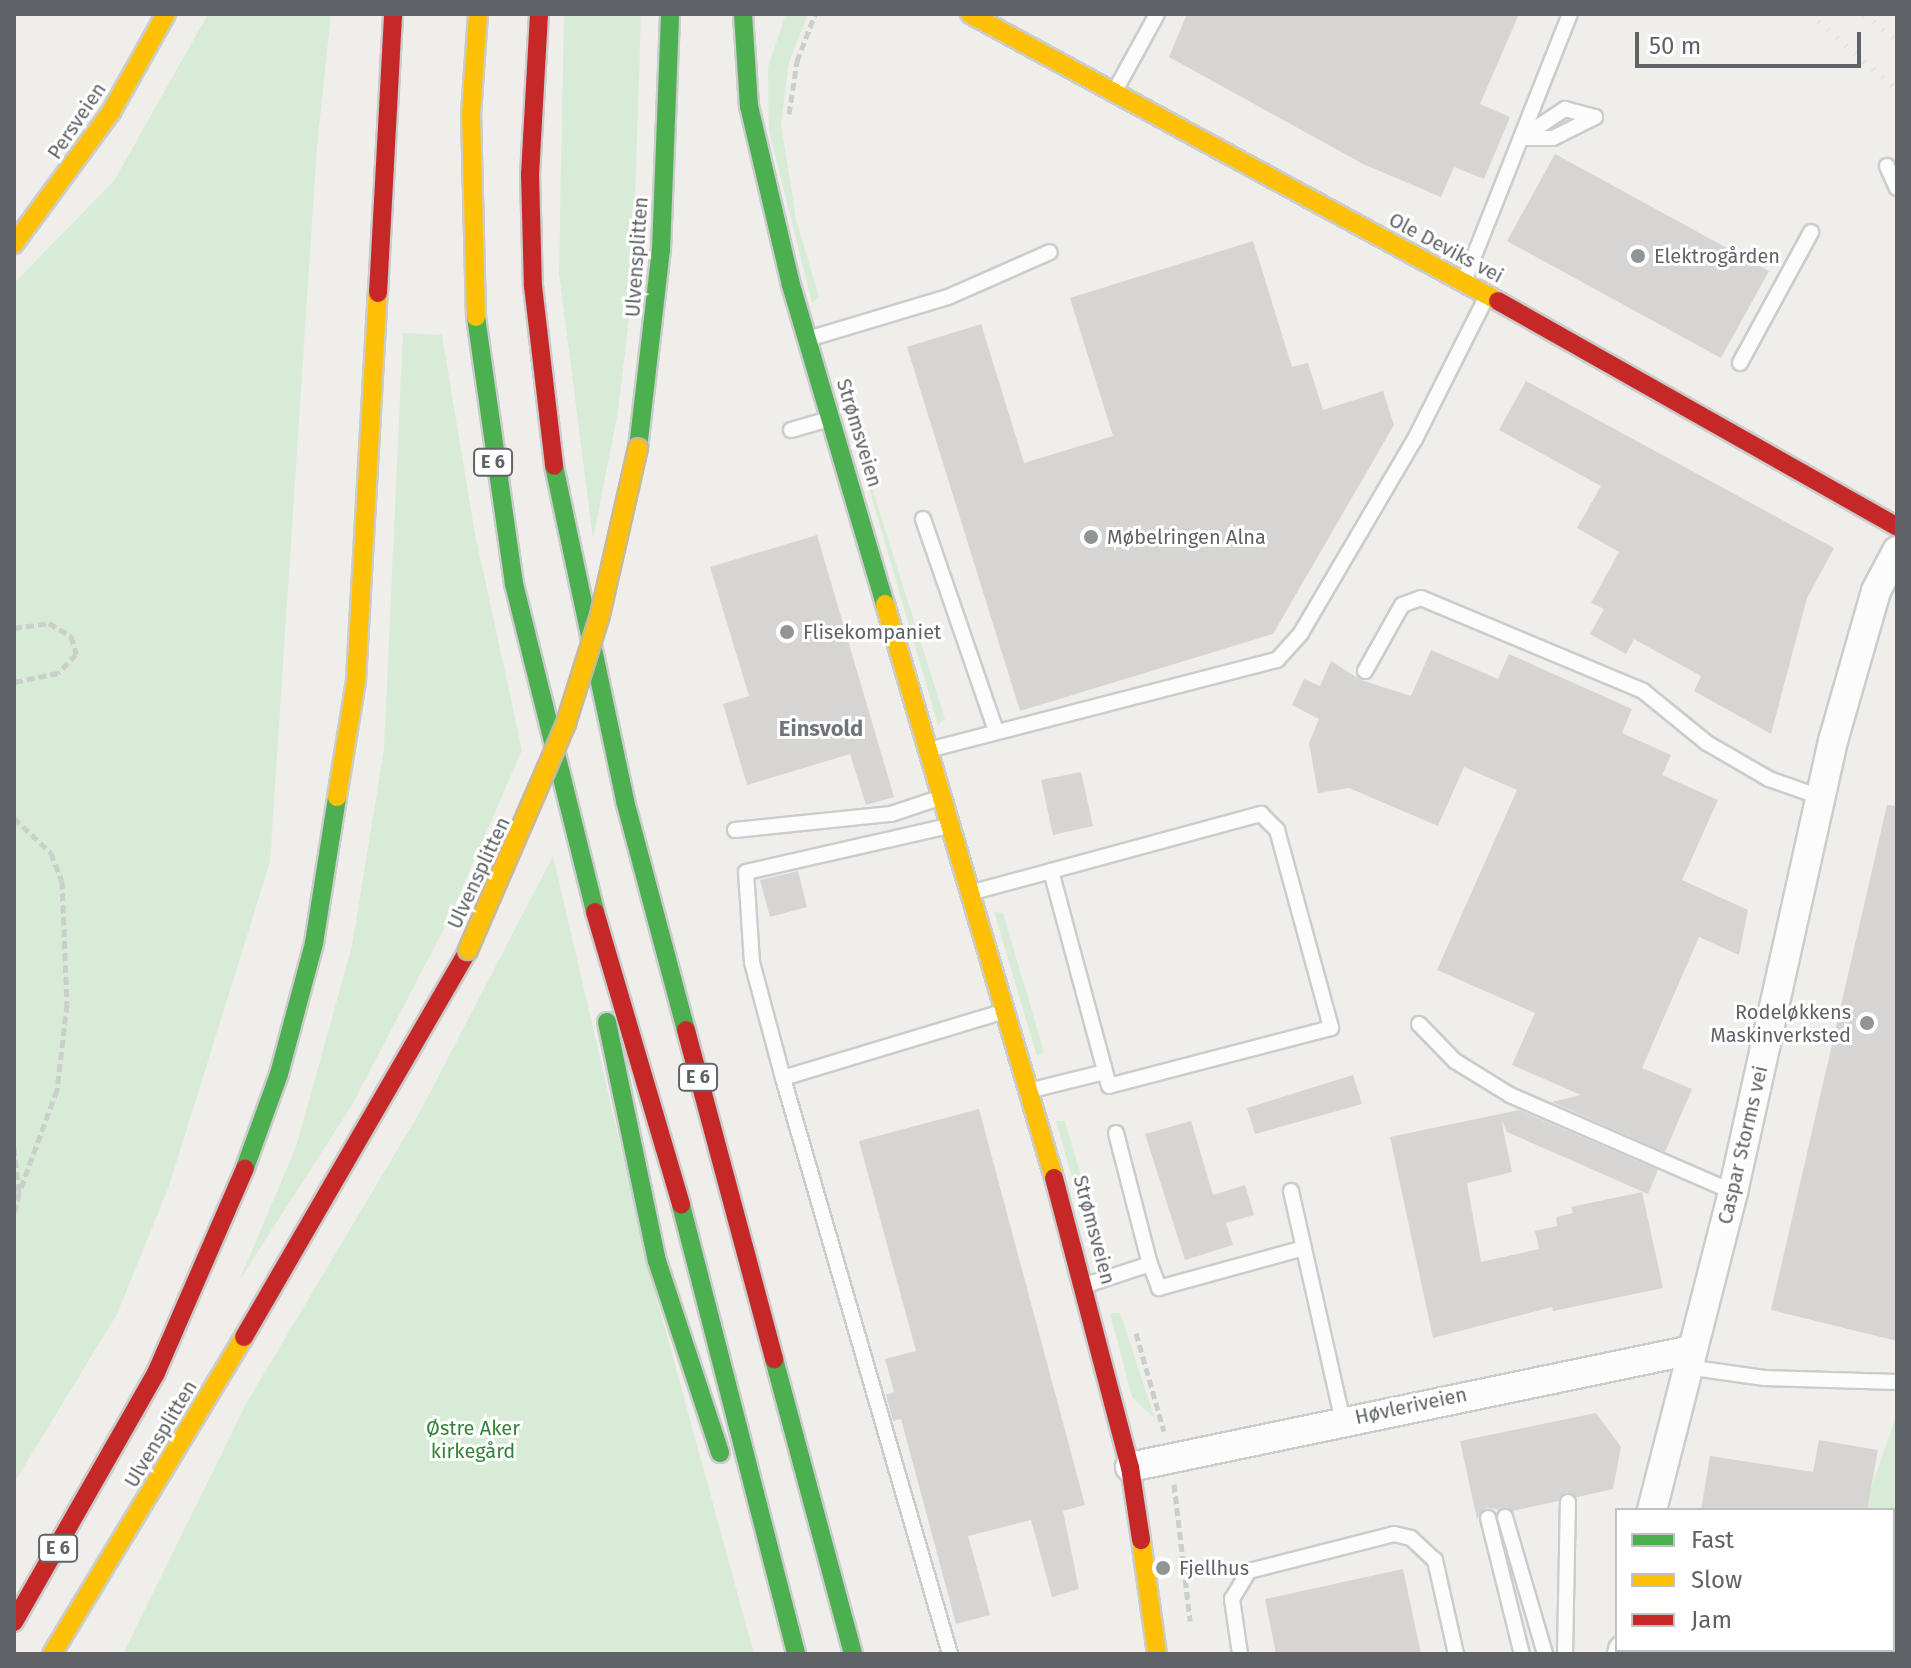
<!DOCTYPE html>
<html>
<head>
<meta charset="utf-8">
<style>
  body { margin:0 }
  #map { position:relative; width:1911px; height:1668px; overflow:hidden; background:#efeeea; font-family:"Fira Sans",sans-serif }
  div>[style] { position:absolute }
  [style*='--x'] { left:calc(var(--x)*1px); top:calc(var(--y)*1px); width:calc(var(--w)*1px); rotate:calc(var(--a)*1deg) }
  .green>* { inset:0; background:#d8ebd6 }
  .building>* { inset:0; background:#d6d5d3 }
  .path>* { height:5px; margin-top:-2.5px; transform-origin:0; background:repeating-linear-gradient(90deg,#cacfcc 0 8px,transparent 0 12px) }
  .roads { filter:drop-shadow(2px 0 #cbcccc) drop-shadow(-2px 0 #cbcccc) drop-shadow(0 2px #cbcccc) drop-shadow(0 -2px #cbcccc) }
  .lane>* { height:14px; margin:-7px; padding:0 7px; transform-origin:7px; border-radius:7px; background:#fdfcfc }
  .street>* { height:28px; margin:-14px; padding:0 14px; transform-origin:14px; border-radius:14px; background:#fdfcfc }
  .fast>* { height:18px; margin:-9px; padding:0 9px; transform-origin:9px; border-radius:9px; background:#4caf50 }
  .slow>* { height:18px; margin:-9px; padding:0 9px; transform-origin:9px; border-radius:9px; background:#ffc107 }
  .jam>* { height:18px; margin:-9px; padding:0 9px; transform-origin:9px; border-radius:9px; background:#c62828 }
  .rail>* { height:6px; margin-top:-3px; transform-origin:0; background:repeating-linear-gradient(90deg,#e4e4e4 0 2px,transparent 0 12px) }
  .bridges { filter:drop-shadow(2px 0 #c8b996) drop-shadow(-2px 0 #c8b996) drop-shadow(0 2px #c8b996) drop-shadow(0 -2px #c8b996) }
  .slow-bridge>* { height:18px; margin:-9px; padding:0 9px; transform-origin:9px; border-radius:9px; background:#ffc107 }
  .dots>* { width:22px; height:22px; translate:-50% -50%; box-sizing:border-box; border:4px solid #fff; border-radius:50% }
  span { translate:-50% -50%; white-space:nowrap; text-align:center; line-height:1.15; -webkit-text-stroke:6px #fff; paint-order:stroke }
  .shield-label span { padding:2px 6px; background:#fff; border:2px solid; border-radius:6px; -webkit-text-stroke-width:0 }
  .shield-label { font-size:18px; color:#5f6368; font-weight:700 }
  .street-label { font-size:20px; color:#5f6368 }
  .poi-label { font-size:20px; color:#5f6368 }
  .left { translate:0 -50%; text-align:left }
  .right { translate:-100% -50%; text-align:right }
  .park-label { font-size:20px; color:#348238 }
  .neighbourhood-label { font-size:22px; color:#70757a; font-weight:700 }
  .frame { position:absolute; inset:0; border:16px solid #5f6368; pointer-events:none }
  .legend { position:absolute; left:1615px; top:1508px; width:280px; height:144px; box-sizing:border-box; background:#fff; border:2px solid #bfc1c3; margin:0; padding:10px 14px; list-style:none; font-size:24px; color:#5f6368 }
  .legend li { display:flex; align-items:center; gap:16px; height:40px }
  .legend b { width:40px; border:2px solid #bfc1c3 }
  .scale { position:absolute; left:1635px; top:32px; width:226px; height:36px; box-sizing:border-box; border:4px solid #5f6368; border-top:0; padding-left:10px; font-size:24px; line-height:28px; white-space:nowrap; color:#5f6368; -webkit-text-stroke:6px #fff; paint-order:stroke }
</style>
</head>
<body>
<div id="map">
  <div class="green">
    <i style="clip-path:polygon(208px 14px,331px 14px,317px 146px,270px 862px,169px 1186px,117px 1314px,14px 1483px,14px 283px,114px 181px)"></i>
    <i style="clip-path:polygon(564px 14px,641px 14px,632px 293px,618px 411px,593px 539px,559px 273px)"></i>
    <i style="clip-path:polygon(786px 14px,808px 14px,789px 62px,781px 124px,796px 219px,819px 297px,812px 303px,769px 131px,768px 67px)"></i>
    <i style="clip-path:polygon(403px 333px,442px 335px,475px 534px,522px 750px,447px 923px,352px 1105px,239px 1281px,296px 1147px,352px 946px,384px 749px)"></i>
    <i style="clip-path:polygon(832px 361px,945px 719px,938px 725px)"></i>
    <i style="clip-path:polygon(553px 856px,651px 1277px,754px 1654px,123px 1654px,246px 1404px,421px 1110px)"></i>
    <i style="clip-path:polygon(994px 912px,1003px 913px,1044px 1052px,1037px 1056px)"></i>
    <i style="clip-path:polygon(1056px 1121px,1065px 1121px,1085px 1190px,1100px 1244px,1093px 1250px)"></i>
    <i style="clip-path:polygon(1110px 1313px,1120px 1313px,1155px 1419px,1132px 1397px)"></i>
    <i style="clip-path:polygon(1897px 1414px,1897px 1654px,1815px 1654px,1893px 1650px,1893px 1510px,1863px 1510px)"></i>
  </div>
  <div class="building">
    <i style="clip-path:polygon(1187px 14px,1519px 14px,1480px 104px,1510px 117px,1484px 179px,1454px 167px,1441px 197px,1363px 164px,1169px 57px)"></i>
    <i style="clip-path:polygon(1555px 154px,1769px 271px,1721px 358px,1507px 241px)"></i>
    <i style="clip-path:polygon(1253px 241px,1292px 367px,1308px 363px,1323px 410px,1383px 391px,1394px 425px,1273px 634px,1020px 711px,907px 347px,981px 324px,1024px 463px,1113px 436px,1070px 298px)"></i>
    <i style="clip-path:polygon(1526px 381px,1834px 548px,1807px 598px,1771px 734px,1694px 691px,1701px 676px,1634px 639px,1626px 654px,1590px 634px,1604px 609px,1591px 603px,1619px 552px,1577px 528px,1601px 486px,1499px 430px)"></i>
    <i style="clip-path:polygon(817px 535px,894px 797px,866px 805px,850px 754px,747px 785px,723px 704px,749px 696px,710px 567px)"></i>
    <i style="clip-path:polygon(1431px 650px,1498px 679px,1509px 654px,1632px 709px,1622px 733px,1671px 755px,1662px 775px,1718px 800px,1682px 880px,1748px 910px,1739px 955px,1699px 937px,1642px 1068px,1692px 1089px,1665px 1152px,1552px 1102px,1581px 1095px,1512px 1065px,1535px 1013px,1437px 970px,1517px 790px,1464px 767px,1438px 826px,1349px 788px,1318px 793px,1309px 743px,1319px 719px,1292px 705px,1304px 679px,1320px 686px,1331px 661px,1361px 680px,1411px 696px)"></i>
    <i style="clip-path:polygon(1081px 772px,1093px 826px,1053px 835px,1041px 780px)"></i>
    <i style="clip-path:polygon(1887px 805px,1897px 806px,1897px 1341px,1771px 1310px)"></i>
    <i style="clip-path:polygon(798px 871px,807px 907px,770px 917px,760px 880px)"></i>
    <i style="clip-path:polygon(1353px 1075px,1362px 1104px,1255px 1134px,1247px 1108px)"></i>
    <i style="clip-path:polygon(979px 1109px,1085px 1505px,1063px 1511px,1079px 1589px,1052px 1597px,1031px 1520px,968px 1536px,990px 1615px,956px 1624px,901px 1419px,893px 1421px,886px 1395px,894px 1392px,885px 1359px,916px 1351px,859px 1141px)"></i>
    <i style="clip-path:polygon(1519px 1110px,1658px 1170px,1648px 1194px,1507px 1132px,1501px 1119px,1512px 1172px,1467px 1183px,1481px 1262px,1539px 1249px,1535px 1231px,1557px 1226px,1556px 1217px,1573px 1213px,1571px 1207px,1642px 1192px,1663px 1288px,1553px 1311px,1552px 1307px,1433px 1338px,1390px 1137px)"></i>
    <i style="clip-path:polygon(1191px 1121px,1213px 1195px,1245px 1185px,1254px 1215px,1226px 1223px,1233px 1245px,1185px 1260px,1145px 1134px)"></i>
    <i style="clip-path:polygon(1596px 1413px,1621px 1447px,1613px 1489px,1577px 1497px,1567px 1492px,1558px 1501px,1513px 1511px,1486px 1508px,1477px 1519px,1460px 1441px)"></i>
    <i style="clip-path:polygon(1819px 1440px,1878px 1450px,1867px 1510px,1701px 1510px,1710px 1456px,1813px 1472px)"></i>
    <i style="clip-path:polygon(1403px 1569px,1421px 1654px,1276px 1654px,1265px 1599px)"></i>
  </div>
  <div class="path">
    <i style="--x:789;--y:114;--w:54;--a:-81.4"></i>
    <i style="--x:797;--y:61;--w:50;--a:-69"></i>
    <i style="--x:14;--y:628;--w:35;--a:-8"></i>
    <i style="--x:49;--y:623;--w:26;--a:31"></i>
    <i style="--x:71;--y:636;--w:19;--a:74"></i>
    <i style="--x:76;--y:654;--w:26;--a:133"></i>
    <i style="--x:58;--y:673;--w:45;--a:168.4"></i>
    <i style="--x:14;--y:818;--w:51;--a:43.4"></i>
    <i style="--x:51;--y:853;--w:30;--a:69"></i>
    <i style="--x:62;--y:881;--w:123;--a:87.7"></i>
    <i style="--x:67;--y:1004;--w:87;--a:96.6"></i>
    <i style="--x:57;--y:1090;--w:110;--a:110.3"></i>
    <i style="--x:14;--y:1148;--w:45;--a:83.7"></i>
    <i style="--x:19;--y:1193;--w:23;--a:103"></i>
    <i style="--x:1136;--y:1333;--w:102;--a:74.1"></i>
    <i style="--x:1174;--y:1484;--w:138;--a:83.3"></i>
  </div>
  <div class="roads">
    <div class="lane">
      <i style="--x:1116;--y:89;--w:85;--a:-61.3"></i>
      <i style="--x:1565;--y:109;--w:31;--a:15"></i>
      <i style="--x:1595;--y:117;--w:47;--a:153.4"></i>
      <i style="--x:1553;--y:138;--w:32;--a:180"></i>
      <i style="--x:1521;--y:138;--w:53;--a:-33.4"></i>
      <i style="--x:1887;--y:166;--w:24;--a:66"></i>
      <i style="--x:1465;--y:279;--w:285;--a:-68.4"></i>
      <i style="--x:808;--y:339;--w:146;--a:-16.7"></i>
      <i style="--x:948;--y:297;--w:111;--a:-23.8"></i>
      <i style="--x:1740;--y:363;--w:149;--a:-61.5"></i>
      <i style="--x:791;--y:430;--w:40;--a:-16"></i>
      <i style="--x:923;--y:519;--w:221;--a:71"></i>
      <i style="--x:1365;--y:671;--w:76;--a:-60.7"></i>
      <i style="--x:1402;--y:605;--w:20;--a:-20"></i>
      <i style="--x:1421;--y:598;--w:241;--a:22.7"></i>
      <i style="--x:1643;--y:691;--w:82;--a:39.1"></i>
      <i style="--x:1707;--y:743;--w:72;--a:30.1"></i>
      <i style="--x:1769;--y:779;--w:54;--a:19.4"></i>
      <i style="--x:932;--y:749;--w:356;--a:-14.5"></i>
      <i style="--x:1277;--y:660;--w:36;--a:-48"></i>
      <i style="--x:1301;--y:633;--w:225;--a:-59.6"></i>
      <i style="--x:1415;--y:439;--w:160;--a:-63.3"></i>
      <i style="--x:735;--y:830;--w:157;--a:-5.9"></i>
      <i style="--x:891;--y:814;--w:51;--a:-18.4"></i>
      <i style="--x:973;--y:892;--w:81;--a:-15.1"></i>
      <i style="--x:1051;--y:871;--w:218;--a:-15.2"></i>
      <i style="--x:1261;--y:814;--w:23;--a:45"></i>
      <i style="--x:1277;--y:830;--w:205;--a:74.7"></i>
      <i style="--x:1331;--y:1028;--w:229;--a:165.4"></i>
      <i style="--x:1109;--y:1086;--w:223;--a:-105.1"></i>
      <i style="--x:1419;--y:1024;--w:52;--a:45.8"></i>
      <i style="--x:1455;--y:1061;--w:65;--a:31.7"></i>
      <i style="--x:1510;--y:1095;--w:243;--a:23.5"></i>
      <i style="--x:783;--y:1078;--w:120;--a:-105"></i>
      <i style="--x:752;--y:962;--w:90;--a:-93.8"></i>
      <i style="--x:746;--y:872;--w:208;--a:-12.8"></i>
      <i style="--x:1032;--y:1090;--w:75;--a:-13.9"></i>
      <i style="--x:1116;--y:1133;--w:135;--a:75.5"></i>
      <i style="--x:1291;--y:1191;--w:236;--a:77.3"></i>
      <i style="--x:1086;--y:1285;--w:67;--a:-18.2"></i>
      <i style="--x:1150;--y:1264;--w:26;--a:69"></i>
      <i style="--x:1159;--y:1288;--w:150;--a:-15.4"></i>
      <i style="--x:1687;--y:1367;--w:78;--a:8.1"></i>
      <i style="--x:1764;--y:1378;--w:133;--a:1.7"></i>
      <i style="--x:1505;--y:1517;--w:143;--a:73.7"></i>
      <i style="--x:1488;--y:1518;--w:140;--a:76"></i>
      <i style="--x:950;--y:1654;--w:600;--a:-106.17"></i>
      <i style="--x:783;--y:1078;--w:228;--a:-16.8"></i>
      <i style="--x:1240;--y:1654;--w:56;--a:-98.3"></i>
      <i style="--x:1232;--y:1599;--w:33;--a:-59"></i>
      <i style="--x:1249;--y:1571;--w:150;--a:-14.3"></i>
      <i style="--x:1394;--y:1534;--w:17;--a:13"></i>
      <i style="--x:1411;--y:1538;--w:33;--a:43"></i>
      <i style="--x:1435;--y:1560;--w:96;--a:77.4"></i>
      <i style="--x:1565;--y:1654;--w:152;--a:-88.9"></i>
    </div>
    <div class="street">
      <i style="--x:1130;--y:1467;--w:574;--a:-11.76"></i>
      <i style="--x:1652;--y:1510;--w:328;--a:-75.7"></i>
      <i style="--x:1733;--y:1192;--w:462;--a:-77.5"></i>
      <i style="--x:1833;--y:741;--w:156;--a:-74"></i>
      <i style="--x:1876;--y:591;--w:45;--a:-62.3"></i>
      <i style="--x:1622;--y:1654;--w:4;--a:-76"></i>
    </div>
    <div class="fast">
      <i style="--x:743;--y:14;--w:92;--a:86.3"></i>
      <i style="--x:749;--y:106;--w:184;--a:76.8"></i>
      <i style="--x:791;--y:285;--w:333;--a:73.6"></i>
      <i style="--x:476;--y:317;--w:270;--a:81.9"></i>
      <i style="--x:514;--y:584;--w:338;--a:76.1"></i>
      <i style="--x:638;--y:448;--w:199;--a:-83.4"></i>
      <i style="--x:661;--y:250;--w:236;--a:-87.8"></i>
      <i style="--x:554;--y:466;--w:342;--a:78"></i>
      <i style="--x:625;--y:801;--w:237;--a:75.1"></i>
      <i style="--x:607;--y:1022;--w:244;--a:78.2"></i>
      <i style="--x:657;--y:1261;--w:202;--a:71.8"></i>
      <i style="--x:245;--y:1168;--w:100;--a:-70.1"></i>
      <i style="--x:279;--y:1074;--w:136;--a:-75"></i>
      <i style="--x:314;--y:943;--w:148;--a:-81"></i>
      <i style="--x:681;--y:1205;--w:463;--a:75.6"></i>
      <i style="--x:774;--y:1359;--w:305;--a:75"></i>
    </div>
    <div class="slow">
      <i style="--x:970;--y:14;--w:601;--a:28.53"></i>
      <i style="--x:14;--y:244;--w:164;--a:-53.7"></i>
      <i style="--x:111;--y:112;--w:112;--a:-60.7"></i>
      <i style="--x:476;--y:317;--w:203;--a:-91.4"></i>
      <i style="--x:471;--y:114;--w:100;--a:-86"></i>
      <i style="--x:885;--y:604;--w:598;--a:73.59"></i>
      <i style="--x:337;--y:797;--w:118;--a:-80.7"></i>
      <i style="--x:356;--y:681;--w:389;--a:-86.8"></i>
      <i style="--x:1141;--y:1540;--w:115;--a:82"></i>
      <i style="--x:52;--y:1654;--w:371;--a:-58.8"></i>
    </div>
    <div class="jam">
      <i style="--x:539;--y:14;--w:160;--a:93.2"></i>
      <i style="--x:530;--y:174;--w:112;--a:88.5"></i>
      <i style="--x:533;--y:286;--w:181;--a:83.3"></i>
      <i style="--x:378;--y:293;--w:279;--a:-86.9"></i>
      <i style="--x:1498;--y:301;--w:459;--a:29.5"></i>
      <i style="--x:595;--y:912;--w:305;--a:73.6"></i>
      <i style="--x:686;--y:1030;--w:341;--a:75"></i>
      <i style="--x:1054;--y:1178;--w:299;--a:75.3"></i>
      <i style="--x:1130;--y:1467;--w:74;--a:81.4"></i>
      <i style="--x:244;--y:1337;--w:447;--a:-59.9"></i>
      <i style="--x:14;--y:1622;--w:287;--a:-60.3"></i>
      <i style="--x:156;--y:1373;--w:223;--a:-66.5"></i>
    </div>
  </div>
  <div class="rail">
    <i style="--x:1809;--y:14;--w:116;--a:40.8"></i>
    <i style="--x:1864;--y:14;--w:43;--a:40.3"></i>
  </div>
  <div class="bridges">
    <div class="slow-bridge">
      <i style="--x:468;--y:950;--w:247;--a:-66.6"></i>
      <i style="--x:566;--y:723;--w:113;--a:-72.5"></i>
      <i style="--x:600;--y:615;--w:171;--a:-77.2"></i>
    </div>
  </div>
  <div class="dots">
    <i style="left:1638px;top:256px;background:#919496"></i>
    <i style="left:1091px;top:537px;background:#919496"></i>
    <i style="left:787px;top:632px;background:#919496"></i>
    <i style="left:1867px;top:1023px;background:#919496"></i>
    <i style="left:1163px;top:1568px;background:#919496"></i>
  </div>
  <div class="shield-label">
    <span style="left:493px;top:462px">E 6</span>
    <span style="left:698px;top:1077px">E 6</span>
    <span style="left:58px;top:1548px">E 6</span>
  </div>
  <div class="street-label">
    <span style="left:77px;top:121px;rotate:-56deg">Persveien</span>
    <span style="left:1446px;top:248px;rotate:28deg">Ole Deviks vei</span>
    <span style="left:637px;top:257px;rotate:-86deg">Ulvensplitten</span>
    <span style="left:859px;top:433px;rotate:73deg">Strømsveien</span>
    <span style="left:479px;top:873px;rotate:-65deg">Ulvensplitten</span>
    <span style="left:1743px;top:1145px;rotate:-77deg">Caspar Storms vei</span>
    <span style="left:1094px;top:1230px;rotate:75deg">Strømsveien</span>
    <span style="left:1411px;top:1406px;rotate:-12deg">Høvleriveien</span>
    <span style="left:161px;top:1434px;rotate:-59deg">Ulvensplitten</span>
  </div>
  <div class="poi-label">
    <span class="left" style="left:1654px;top:256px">Elektrogården</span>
    <span class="left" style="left:1107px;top:537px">Møbelringen Alna</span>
    <span class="left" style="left:803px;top:632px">Flisekompaniet</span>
    <span class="right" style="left:1851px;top:1024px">Rodeløkkens<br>Maskinverksted</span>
    <span class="left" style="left:1179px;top:1568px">Fjellhus</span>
  </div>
  <div class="park-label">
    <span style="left:473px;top:1440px">Østre Aker<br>kirkegård</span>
  </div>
  <div class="neighbourhood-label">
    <span style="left:821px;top:729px">Einsvold</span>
  </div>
  <div class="frame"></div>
  <ul class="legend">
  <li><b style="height:10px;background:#4caf50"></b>Fast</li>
  <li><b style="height:10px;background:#ffc107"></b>Slow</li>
  <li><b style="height:10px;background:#c62828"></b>Jam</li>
  </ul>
  <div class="scale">50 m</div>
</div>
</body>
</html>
